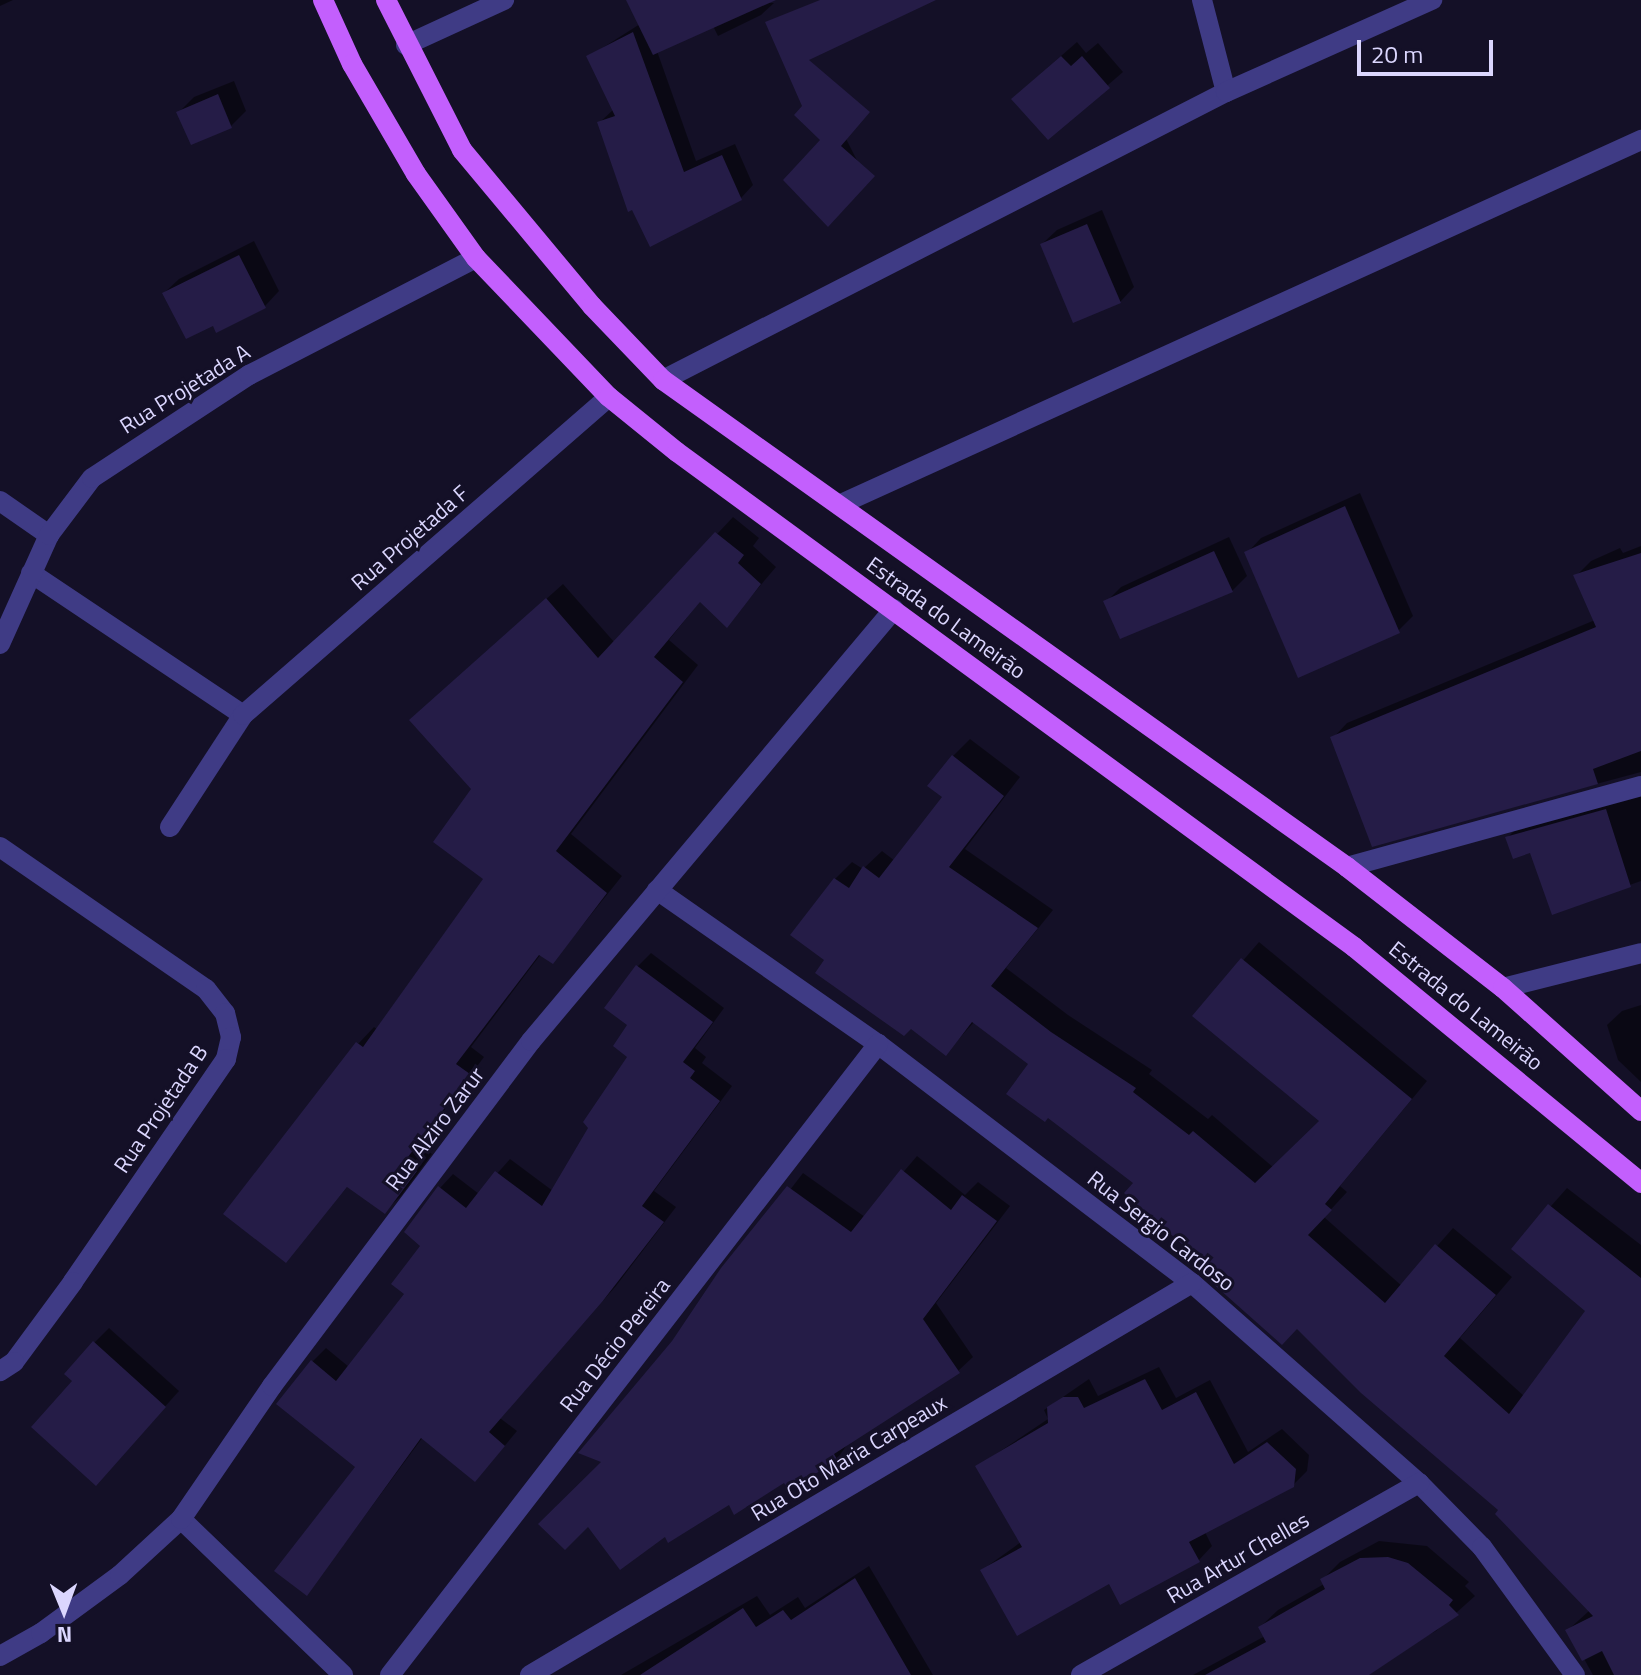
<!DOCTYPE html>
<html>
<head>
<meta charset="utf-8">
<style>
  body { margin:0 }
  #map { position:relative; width:1641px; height:1675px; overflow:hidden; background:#141027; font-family:"Titillium Web",sans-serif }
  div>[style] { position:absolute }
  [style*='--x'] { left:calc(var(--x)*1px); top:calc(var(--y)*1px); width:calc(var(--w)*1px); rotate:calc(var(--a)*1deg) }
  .shadow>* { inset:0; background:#0007 }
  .building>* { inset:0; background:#251c47 }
  .minor>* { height:20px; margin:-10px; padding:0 10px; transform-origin:10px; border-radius:10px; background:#3f3b85 }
  .major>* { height:20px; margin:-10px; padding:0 10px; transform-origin:10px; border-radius:10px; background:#c35ffd }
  span { translate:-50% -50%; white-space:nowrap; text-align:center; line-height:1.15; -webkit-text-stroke:6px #141027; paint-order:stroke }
  .street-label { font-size:22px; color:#dbd6fe }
  .north { position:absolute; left:24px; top:1571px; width:80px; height:80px; -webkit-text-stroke:6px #141027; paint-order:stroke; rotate:179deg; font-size:22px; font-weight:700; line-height:32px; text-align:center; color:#dbd6fe }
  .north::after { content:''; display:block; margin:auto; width:28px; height:36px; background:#dbd6fe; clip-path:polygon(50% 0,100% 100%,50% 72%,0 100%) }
  .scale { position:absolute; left:1357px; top:40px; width:136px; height:36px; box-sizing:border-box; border:4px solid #dbd6fe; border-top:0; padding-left:10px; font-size:24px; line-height:28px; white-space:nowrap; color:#dbd6fe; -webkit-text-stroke:6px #141027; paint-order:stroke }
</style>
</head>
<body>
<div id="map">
  <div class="shadow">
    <i style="clip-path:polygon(0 0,13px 0,0 6px)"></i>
    <i style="clip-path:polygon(628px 0,774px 3px,761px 15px,718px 36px,713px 26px,657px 51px,696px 161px,735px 144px,753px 185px,741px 198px,650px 244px,599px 123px,614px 109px,588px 57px,640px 24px)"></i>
    <i style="clip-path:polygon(1077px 42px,1086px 53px,1098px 43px,1123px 72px,1048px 137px,1029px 84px)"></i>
    <i style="clip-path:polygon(234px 81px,246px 111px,231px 126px,192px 143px,179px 112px,194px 97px)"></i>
    <i style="clip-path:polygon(838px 123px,868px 182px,843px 210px)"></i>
    <i style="clip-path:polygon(1102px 210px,1134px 287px,1120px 302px,1042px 244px,1057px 230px)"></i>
    <i style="clip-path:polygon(254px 241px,279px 291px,265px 306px,214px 323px,164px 293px,179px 279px)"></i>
    <i style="clip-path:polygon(1360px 493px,1413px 616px,1398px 631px,1247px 553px,1261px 538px)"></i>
    <i style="clip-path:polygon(733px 517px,759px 538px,753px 546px,776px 567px,727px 625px,701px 600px,669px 640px,698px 665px,571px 834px,622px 876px,553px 962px,541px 954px,471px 1047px,484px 1057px,419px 1144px,432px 1154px,401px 1196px,384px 1212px,348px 1186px,285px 1260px,358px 1044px,374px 1027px,378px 1030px,485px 878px,473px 789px,428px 704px,563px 584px,615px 643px)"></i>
    <i style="clip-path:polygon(1229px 537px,1247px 576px,1232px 591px,1106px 602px,1121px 587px)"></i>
    <i style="clip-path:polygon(1641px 546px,1641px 772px,1373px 844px,1333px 738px,1347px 723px,1595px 620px,1576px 576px,1591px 561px,1620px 548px,1623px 553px)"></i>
    <i style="clip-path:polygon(970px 739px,1020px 777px,965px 849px,1053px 910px,1006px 968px,1068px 1015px,1152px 1070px,1149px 1074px,1208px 1119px,1212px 1115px,1273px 1167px,1322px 1120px,1195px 1016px,1259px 942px,1427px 1081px,1340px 1186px,1347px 1192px,1324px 1217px,1402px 1286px,1453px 1228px,1512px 1277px,1460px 1338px,1524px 1396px,1587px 1311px,1513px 1249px,1567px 1188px,1641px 1245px,1641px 1675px,1593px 1675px,1568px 1630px,1590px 1610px,1501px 1510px,1297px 1327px,1210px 1266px,1136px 1182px,1048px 1116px,1030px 1063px,975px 1021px,946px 1053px,827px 960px,835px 879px,852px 862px,863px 869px,882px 851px,895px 861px,945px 797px,953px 756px)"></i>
    <i style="clip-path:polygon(1641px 790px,1641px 881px,1553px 912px,1531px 850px,1508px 837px,1522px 823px)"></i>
    <i style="clip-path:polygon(651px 953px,724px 1008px,695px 1048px,706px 1057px,702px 1063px,732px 1086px,654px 1191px,676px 1207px,616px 1286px,500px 1418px,517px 1431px,488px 1466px,423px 1437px,307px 1594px,358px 1467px,312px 1362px,326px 1348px,349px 1367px,407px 1294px,440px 1188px,453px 1174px,479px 1194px,510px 1159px,553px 1191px,630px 1056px,638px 966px)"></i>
    <i style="clip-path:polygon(1641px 1005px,1641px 1082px,1618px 1060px,1607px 1025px,1622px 1011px)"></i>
    <i style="clip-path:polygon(917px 1156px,965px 1195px,978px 1182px,1010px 1206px,936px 1303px,973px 1357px,958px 1371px,849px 1442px,837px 1459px,729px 1502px,605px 1461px,673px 1342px,803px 1173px,865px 1217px)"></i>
    <i style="clip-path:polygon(109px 1328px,179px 1391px,110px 1468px,75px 1381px,94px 1343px)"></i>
    <i style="clip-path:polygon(1159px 1367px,1176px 1398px,1210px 1380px,1248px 1452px,1282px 1429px,1309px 1455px,1307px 1471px,1293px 1485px,1205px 1532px,1212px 1546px,1199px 1560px,1110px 1581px,982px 1570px,1021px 1542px,978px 1466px,1048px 1419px,1044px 1410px,1089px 1379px,1098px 1396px)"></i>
    <i style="clip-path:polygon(1379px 1541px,1427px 1546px,1469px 1582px,1465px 1586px,1475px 1596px,1436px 1631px,1351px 1675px,1193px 1675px,1265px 1636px,1260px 1627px,1278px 1610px,1324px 1584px,1322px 1580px,1340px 1562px)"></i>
    <i style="clip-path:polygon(869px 1566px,933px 1675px,621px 1675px,757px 1596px,770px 1615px,798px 1597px,805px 1608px)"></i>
  </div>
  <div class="building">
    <i style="clip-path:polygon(626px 0,776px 0,653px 55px)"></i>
    <i style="clip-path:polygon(820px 0,936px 0,809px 60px,870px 112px,841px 146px,875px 176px,828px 227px,783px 180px,820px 140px,794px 115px,802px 106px,765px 22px)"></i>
    <i style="clip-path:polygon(633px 32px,684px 172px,722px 155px,742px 200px,650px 247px,632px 210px,628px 212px,597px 122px,615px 116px,586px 56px)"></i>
    <i style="clip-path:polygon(1061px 56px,1071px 66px,1082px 56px,1110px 88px,1048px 140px,1011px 99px)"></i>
    <i style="clip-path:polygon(218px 94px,232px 128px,191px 145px,176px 112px)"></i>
    <i style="clip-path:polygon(1087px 224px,1121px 303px,1073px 323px,1040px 244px)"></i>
    <i style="clip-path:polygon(239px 255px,266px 308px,216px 333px,213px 326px,186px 339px,162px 293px)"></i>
    <i style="clip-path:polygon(1345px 506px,1400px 633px,1298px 678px,1244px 552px)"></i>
    <i style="clip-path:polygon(715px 532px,744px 555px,738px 563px,761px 584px,727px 628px,700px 602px,654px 657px,683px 682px,556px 851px,607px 893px,553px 964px,539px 955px,456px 1064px,470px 1074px,405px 1161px,417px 1171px,385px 1214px,347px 1187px,286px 1263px,223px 1214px,356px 1042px,363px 1047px,483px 879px,433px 842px,471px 789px,409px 720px,546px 598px,598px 658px)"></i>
    <i style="clip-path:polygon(1214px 551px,1233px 592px,1120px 639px,1103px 601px)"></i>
    <i style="clip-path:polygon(1641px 553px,1641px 751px,1593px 769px,1598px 784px,1372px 847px,1330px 737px,1596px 627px,1573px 575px)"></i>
    <i style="clip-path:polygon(952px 755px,1004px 796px,949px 867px,1038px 928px,991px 986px,1051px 1032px,1136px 1088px,1133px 1092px,1189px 1135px,1193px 1131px,1255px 1183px,1319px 1121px,1192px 1016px,1241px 958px,1412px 1099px,1325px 1204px,1332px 1210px,1308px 1235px,1385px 1303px,1435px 1244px,1496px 1295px,1444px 1356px,1509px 1414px,1585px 1311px,1511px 1249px,1548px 1204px,1641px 1278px,1641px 1675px,1614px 1675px,1602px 1651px,1582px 1661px,1565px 1630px,1593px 1616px,1495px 1514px,1498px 1510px,1361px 1393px,1297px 1329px,1282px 1345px,1201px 1273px,1207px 1266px,1124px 1193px,1133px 1183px,1048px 1118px,1045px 1122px,1006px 1094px,1028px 1064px,972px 1022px,946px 1056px,911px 1029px,904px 1036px,815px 973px,824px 960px,790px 935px,834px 878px,849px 888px,863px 866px,879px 878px,942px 797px,927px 786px)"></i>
    <i style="clip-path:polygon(1606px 809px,1631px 887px,1552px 915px,1530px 853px,1513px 859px,1505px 837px)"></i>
    <i style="clip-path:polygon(636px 965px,713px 1022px,683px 1062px,695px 1071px,690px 1078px,720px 1101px,642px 1206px,664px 1222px,602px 1302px,489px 1432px,505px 1446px,475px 1482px,421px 1438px,307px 1596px,274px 1571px,355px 1467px,276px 1404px,311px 1360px,336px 1381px,404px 1294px,391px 1284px,420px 1246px,404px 1232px,438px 1186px,466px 1208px,495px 1171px,542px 1206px,588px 1128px,583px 1122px,627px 1057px,613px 1046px,627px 1025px,604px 1008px)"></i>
    <i style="clip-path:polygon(901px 1169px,951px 1210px,962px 1195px,997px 1221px,923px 1319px,960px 1373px,834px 1454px,838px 1461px,788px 1489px,784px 1483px,734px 1515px,729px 1505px,668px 1543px,665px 1537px,620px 1570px,588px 1527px,565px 1550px,538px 1524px,601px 1462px,578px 1453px,672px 1341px,721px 1268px,787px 1186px,851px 1232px)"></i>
    <i style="clip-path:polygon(93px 1341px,166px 1407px,96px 1486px,31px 1427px,72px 1381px,64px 1374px)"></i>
    <i style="clip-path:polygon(1145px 1379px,1162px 1410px,1196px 1392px,1234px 1464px,1267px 1442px,1296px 1469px,1294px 1487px,1189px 1542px,1200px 1562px,1120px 1605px,1109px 1584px,1017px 1636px,980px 1570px,1022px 1547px,975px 1466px,1048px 1423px,1047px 1407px,1063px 1397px,1078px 1397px,1084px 1408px)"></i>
    <i style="clip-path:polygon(1388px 1557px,1408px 1563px,1453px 1600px,1449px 1605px,1459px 1615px,1369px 1675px,1205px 1675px,1266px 1642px,1258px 1627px,1325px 1589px,1320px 1579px,1360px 1558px)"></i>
    <i style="clip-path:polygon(855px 1578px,911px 1675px,640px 1675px,743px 1608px,756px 1627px,783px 1610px,791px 1620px)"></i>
  </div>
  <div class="minor">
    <i style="--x:1202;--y:0;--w:95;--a:75.4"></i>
    <i style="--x:406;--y:45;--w:108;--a:-24.7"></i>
    <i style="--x:663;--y:380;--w:632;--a:-27.09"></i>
    <i style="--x:1226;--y:92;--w:226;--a:-24.1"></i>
    <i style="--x:0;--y:501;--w:60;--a:34.8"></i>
    <i style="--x:843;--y:503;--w:877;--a:-24.46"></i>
    <i style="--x:31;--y:573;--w:255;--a:33.8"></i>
    <i style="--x:0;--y:644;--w:120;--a:-65.8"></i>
    <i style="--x:49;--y:535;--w:71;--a:-53"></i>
    <i style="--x:92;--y:478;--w:188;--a:-33.3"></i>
    <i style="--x:249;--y:375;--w:255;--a:-27.3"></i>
    <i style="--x:170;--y:827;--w:134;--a:-56.9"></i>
    <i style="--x:243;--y:715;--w:485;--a:-41"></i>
    <i style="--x:0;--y:847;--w:250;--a:34.6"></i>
    <i style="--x:206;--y:989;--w:31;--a:52"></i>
    <i style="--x:225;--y:1013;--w:25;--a:76"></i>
    <i style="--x:231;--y:1037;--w:23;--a:103"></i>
    <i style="--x:226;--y:1059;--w:270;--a:124.5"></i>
    <i style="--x:73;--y:1282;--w:99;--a:126.4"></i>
    <i style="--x:14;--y:1362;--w:17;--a:147"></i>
    <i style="--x:1347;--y:867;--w:305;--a:-15.4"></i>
    <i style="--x:657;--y:890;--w:269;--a:34.9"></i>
    <i style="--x:878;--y:1044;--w:395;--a:37.3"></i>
    <i style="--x:1192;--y:1283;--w:303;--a:41.4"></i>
    <i style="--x:1419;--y:1483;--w:90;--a:45.5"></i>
    <i style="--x:1482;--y:1547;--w:158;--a:54"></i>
    <i style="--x:1503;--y:988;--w:142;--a:-14.2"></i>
    <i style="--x:181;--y:1519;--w:225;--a:43.9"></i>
    <i style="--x:0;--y:1656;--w:47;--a:-29.3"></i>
    <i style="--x:41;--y:1633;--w:98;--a:-36.3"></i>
    <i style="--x:120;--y:1575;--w:83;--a:-42.6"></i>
    <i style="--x:181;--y:1519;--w:161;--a:-55.6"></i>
    <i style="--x:272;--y:1386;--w:431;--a:-53.1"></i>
    <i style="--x:531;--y:1041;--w:564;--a:-49.96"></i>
    <i style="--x:390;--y:1675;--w:798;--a:-52.28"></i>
    <i style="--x:530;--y:1675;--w:769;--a:-30.63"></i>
    <i style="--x:1081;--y:1675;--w:389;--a:-29.6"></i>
  </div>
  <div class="major">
    <i style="--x:323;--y:0;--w:70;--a:65.6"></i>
    <i style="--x:352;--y:64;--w:127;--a:59.8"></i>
    <i style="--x:416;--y:174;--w:103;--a:54.5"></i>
    <i style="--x:476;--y:258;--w:192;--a:46.3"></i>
    <i style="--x:609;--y:397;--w:87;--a:39"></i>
    <i style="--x:677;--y:452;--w:839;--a:36.17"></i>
    <i style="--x:1354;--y:947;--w:372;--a:39.4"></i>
    <i style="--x:386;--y:0;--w:168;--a:63.1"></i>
    <i style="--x:462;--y:150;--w:203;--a:50.2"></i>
    <i style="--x:592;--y:306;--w:103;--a:46.2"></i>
    <i style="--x:663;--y:380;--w:840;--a:35.45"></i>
    <i style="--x:1347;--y:867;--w:197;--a:37.8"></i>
    <i style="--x:1503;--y:988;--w:185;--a:41.7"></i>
  </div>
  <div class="street-label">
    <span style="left:185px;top:389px;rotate:-32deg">Rua Projetada A</span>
    <span style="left:410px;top:538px;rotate:-41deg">Rua Projetada F</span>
    <span style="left:946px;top:618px;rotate:36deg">Estrada do Lameirão</span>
    <span style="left:1466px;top:1006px;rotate:39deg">Estrada do Lameirão</span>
    <span style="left:161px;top:1109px;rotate:-56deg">Rua Projetada B</span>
    <span style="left:435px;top:1129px;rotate:-53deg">Rua Alziro Zarur</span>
    <span style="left:1161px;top:1231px;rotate:38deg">Rua Sergio Cardoso</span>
    <span style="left:615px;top:1345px;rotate:-52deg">Rua Décio Pereira</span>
    <span style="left:849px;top:1458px;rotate:-31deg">Rua Oto Maria Carpeaux</span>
    <span style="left:1238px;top:1558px;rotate:-30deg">Rua Artur Chelles</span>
  </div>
  <div class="north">N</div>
  <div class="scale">20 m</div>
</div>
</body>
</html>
